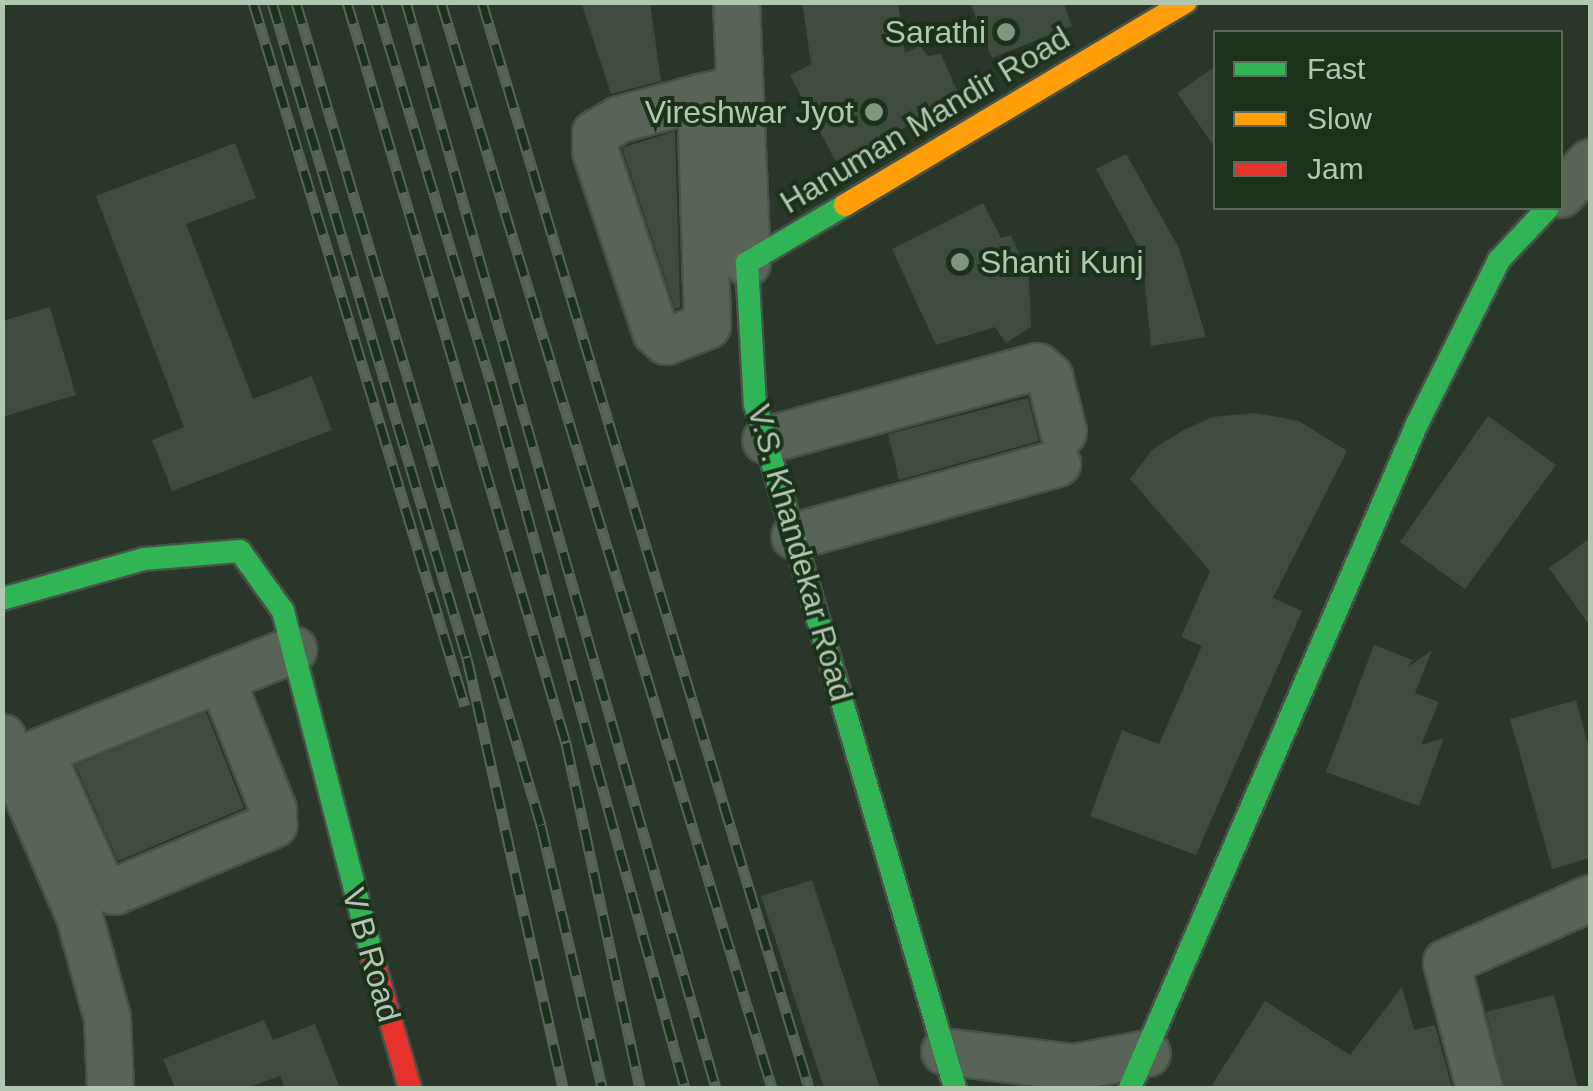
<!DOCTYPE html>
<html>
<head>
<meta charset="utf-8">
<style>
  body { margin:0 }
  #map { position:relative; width:1593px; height:1091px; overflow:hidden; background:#293629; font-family:Helvetica,sans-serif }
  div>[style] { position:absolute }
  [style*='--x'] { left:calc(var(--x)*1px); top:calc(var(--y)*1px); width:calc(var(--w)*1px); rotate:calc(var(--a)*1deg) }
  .building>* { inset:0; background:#3f4b3e }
  .roads { filter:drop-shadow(2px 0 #475147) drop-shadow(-2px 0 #475147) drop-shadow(0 2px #475147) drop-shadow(0 -2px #475147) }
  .street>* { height:45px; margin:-22.5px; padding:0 22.5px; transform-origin:22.5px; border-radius:22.5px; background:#596459 }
  .fast>* { height:22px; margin:-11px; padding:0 11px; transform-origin:11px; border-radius:11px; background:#30b455 }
  .slow>* { height:22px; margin:-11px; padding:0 11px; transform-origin:11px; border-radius:11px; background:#ff9f0a }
  .jam>* { height:22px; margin:-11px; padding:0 11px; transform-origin:11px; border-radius:11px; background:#e5322d }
  .rail>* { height:11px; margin-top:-5.5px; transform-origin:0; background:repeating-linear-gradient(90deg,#1c311c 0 22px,#586458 0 44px); box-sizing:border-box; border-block:2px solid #586458 }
  .dots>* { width:28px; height:28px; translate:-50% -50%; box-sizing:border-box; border:5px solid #1c311c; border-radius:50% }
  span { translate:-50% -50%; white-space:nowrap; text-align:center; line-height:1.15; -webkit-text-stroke:8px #1c311c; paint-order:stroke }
  .poi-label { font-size:32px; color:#b2c7b2 }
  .right { translate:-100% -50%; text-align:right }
  .left { translate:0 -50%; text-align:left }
  .street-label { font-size:32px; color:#b2c7b2 }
  .frame { position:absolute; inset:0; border:5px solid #b2c7b2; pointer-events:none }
  .legend { position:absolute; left:1213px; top:30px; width:350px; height:180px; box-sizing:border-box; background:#1c311c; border:2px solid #586d58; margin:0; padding:12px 18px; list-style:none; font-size:30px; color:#b2c7b2 }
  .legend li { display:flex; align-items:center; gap:20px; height:50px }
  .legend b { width:50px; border:2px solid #586d58 }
</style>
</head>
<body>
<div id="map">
  <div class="building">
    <i style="clip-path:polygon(581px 2px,650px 2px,661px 81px,611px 94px)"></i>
    <i style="clip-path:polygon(802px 2px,898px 2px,905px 53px,920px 46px,928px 56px,941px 54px,960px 98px,837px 164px,790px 75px,811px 64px)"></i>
    <i style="clip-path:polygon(970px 2px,1063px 2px,1072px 26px,992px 58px)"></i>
    <i style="clip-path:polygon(1216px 66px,1216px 149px,1177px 93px)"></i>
    <i style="clip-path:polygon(675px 131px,680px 307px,675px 309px,622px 148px)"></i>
    <i style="clip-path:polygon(235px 143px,256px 198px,186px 224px,253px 399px,312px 376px,332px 430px,172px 491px,152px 440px,184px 427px,96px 196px)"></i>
    <i style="clip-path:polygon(1126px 154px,1179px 248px,1206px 337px,1151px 346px,1142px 254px,1096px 169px)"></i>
    <i style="clip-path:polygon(983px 203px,1001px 238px,1011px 235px,1029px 276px,1031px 327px,1006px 343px,995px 327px,936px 345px,892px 249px)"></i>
    <i style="clip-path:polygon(50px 307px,76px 395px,2px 417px,2px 321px)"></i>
    <i style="clip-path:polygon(1028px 398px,1039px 441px,899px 480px,888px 434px)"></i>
    <i style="clip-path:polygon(1255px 413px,1299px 421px,1347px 451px,1273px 598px,1302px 611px,1196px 855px,1090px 816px,1122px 730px,1159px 744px,1202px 646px,1181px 637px,1210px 571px,1130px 479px,1153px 449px,1182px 431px,1212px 417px)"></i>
    <i style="clip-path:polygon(1488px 416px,1556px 465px,1465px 589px,1400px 542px)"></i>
    <i style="clip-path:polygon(1590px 538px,1590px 626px,1549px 568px)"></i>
    <i style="clip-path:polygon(1374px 645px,1413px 660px,1407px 668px,1432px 650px,1415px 693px,1439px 702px,1421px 745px,1444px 738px,1419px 806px,1326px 772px)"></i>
    <i style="clip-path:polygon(1576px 700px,1590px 752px,1590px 858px,1552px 869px,1510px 719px)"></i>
    <i style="clip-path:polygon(206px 712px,244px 808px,118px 861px,75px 765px)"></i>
    <i style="clip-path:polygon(812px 880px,880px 1088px,824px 1088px,761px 896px)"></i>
    <i style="clip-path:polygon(1402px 987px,1414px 1030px,1435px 1025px,1452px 1088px,1210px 1088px,1265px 1001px,1350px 1055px)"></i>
    <i style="clip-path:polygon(1554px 995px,1578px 1088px,1504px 1088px,1486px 1012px)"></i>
    <i style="clip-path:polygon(264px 1020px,273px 1040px,315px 1024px,340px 1088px,285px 1088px,280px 1076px,247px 1088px,175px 1088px,163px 1059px)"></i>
  </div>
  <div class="roads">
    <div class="street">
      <i style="--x:736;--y:2;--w:261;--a:87.6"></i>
      <i style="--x:700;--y:97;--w:228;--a:88.2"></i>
      <i style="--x:707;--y:325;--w:44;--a:158.7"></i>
      <i style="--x:666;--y:341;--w:15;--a:-138"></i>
      <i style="--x:655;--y:331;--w:190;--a:-108.4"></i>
      <i style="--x:595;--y:151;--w:18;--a:-90"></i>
      <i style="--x:595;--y:133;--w:28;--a:-30"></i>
      <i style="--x:619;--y:119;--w:84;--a:-15.2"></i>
      <i style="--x:700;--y:97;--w:39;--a:-13"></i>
      <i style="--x:1560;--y:194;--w:44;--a:-46.8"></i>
      <i style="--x:765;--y:440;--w:282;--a:-15.2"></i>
      <i style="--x:1037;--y:366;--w:16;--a:40"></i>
      <i style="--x:1049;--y:376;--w:57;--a:75.7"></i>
      <i style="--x:794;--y:536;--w:273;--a:-15.5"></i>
      <i style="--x:2;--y:737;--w:195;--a:66.7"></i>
      <i style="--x:79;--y:916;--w:106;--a:74.6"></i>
      <i style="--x:107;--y:1018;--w:70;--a:87.5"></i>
      <i style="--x:40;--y:751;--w:149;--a:65.8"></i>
      <i style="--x:101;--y:887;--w:14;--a:17"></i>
      <i style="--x:114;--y:891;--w:173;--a:-22.8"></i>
      <i style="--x:273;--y:824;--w:15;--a:-90"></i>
      <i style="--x:273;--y:809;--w:141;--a:-111.7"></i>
      <i style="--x:15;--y:761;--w:300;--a:-21.9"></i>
      <i style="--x:944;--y:1051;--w:130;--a:7.1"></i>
      <i style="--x:1073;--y:1067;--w:75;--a:-10.7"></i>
      <i style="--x:1479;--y:1088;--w:130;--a:-104.7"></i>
      <i style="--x:1446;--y:962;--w:158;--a:-24"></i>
    </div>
    <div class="fast">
      <i style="--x:845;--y:205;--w:114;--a:149.4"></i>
      <i style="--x:747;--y:263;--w:141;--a:86.8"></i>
      <i style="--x:755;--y:404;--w:713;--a:73.7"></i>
      <i style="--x:2;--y:599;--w:148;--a:-15.7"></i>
      <i style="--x:144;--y:559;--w:96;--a:-4.8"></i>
      <i style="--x:240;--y:551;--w:74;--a:54.4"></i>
      <i style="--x:283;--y:611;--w:360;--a:75.5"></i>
      <i style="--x:1130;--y:1088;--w:723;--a:-66.62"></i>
      <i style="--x:1417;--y:424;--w:183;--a:-63.4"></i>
      <i style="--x:1499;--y:260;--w:71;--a:-46.7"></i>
    </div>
    <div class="slow">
      <i style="--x:845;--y:205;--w:397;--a:-30.8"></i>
    </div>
    <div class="jam">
      <i style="--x:373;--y:960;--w:133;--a:73.9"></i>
    </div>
  </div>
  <div class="rail">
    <i style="--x:253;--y:2;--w:735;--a:73.24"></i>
    <i style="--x:272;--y:2;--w:684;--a:73.45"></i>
    <i style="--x:467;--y:658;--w:441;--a:77.4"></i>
    <i style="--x:296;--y:2;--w:859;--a:73.42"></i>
    <i style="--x:541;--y:825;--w:270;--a:76.9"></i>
    <i style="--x:347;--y:2;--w:773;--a:73.54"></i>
    <i style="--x:566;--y:743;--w:353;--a:77.9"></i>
    <i style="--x:376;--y:2;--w:398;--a:73.2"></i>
    <i style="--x:491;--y:383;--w:731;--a:74.61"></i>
    <i style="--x:406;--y:2;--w:1129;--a:74.07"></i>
    <i style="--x:441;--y:2;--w:1135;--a:73.05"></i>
    <i style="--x:482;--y:2;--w:1134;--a:73.24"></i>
  </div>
  <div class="dots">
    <i style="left:1006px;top:32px;background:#829482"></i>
    <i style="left:874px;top:112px;background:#829482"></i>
    <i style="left:960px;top:262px;background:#829482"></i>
  </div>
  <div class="poi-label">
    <span class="right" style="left:986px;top:32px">Sarathi</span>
    <span class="right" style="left:854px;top:112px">Vireshwar Jyot</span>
    <span class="left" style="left:980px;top:262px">Shanti Kunj</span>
  </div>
  <div class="street-label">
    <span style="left:925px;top:120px;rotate:-31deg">Hanuman Mandir Road</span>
    <span style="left:800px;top:553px;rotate:74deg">V.S. Khandekar Road</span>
    <span style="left:371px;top:955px;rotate:74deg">V B Road</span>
  </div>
  <div class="frame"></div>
  <ul class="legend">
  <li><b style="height:12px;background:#30b455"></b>Fast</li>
  <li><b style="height:12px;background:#ff9f0a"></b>Slow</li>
  <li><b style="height:12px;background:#e5322d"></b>Jam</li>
  </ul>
</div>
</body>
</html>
